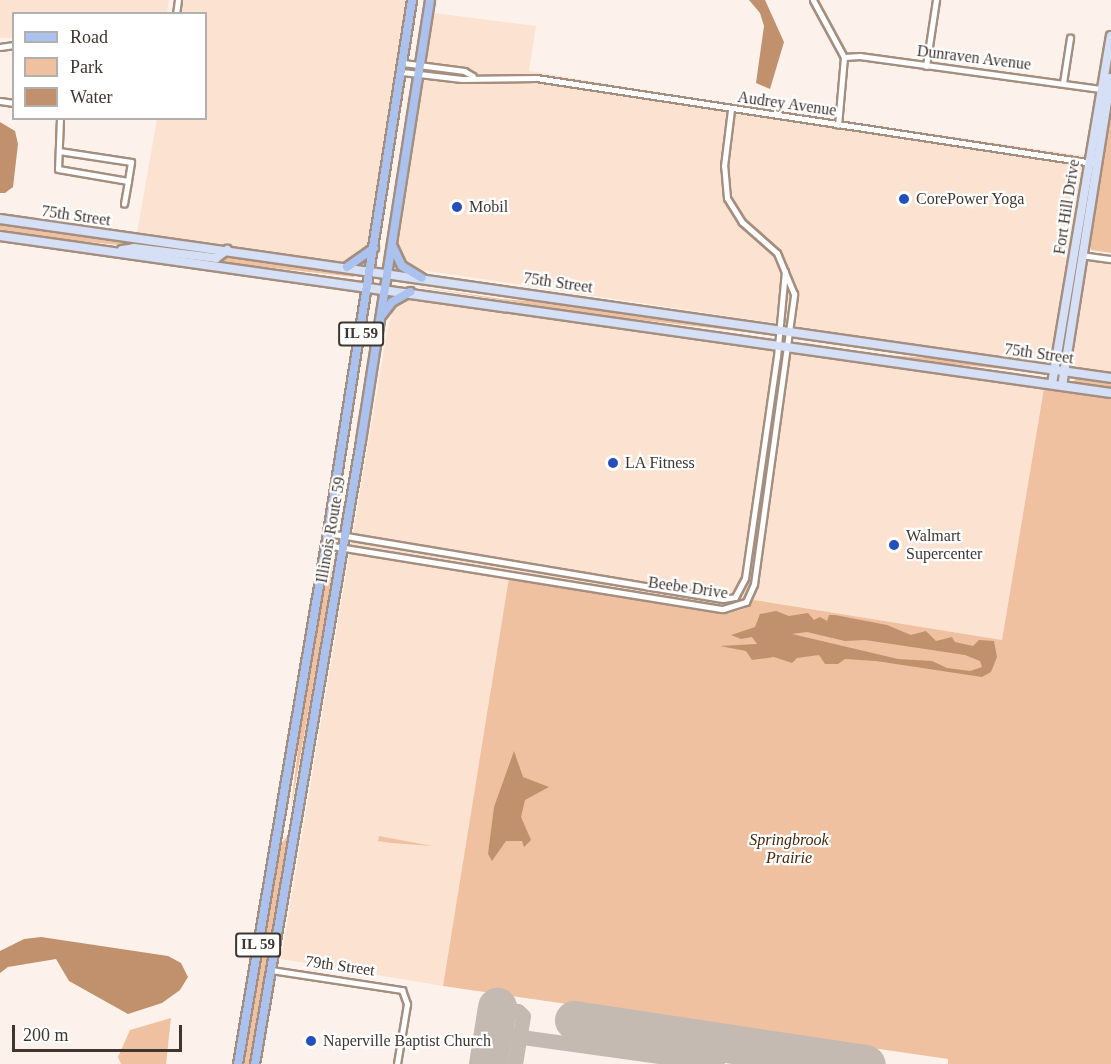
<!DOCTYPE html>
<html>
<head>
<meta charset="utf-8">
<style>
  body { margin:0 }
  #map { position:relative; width:1111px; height:1064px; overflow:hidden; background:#fcf2eb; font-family:Georgia,serif }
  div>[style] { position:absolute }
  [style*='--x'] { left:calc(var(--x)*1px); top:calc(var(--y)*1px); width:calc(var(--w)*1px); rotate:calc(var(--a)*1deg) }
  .built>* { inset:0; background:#fbe2d1 }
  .green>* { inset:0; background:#efc1a0 }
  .water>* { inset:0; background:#c1906c }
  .taxiway>* { height:15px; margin:-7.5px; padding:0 7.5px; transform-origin:7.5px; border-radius:7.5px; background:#c4bab2 }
  .runway>* { height:39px; margin:-19.5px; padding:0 19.5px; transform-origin:19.5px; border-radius:19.5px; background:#c4bab2 }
  .roads { filter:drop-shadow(2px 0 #a48e7f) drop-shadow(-2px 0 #a48e7f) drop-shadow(0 2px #a48e7f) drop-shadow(0 -2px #a48e7f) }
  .street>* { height:5px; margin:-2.5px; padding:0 2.5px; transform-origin:2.5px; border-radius:2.5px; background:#fff }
  .secondary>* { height:8px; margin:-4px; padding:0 4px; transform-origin:4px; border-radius:4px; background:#d5e0f6 }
  .primary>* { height:8px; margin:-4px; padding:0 4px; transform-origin:4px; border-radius:4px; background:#abc1ee }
  .dots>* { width:16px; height:16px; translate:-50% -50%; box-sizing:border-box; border:3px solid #fff; border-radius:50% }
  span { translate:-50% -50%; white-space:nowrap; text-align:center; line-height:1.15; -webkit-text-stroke:4.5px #fff; paint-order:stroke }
  .shield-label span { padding:2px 4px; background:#fff; border:2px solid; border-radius:4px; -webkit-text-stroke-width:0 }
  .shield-label { font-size:15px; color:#3f362f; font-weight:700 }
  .street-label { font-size:16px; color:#3f362f }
  .poi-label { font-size:16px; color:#3f362f }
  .left { translate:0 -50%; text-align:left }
  .park-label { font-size:16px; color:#482609; font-style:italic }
  .legend { position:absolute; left:12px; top:12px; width:195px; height:108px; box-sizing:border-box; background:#fff; border:2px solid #b2afac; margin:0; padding:8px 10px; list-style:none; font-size:18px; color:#3f362f }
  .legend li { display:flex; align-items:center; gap:12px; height:30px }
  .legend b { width:30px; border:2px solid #b2afac }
  .scale { position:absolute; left:12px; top:1025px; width:170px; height:27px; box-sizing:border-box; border:3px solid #3f362f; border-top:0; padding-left:8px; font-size:18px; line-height:21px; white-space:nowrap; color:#3f362f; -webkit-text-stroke:4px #fff; paint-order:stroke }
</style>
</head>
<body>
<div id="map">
  <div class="built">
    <i style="clip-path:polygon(0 0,169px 0,167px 13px,14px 14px,13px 38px,0 38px)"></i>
    <i style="clip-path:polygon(178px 0,408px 0,366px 266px,137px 233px,157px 119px,206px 118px,206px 14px,176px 13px)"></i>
    <i style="clip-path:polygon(434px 13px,536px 26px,529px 71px,740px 106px,1086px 156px,1052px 356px,1042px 363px,414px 269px,400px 260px,398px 237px)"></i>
    <i style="clip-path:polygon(1090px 260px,1111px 263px,1111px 373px,1079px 369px,1070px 359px,1085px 262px)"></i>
    <i style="clip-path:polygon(414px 298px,1044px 388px,1002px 640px,755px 600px,744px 609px,729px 613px,510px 578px,443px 986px,281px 959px,388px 326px,394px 307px,401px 300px)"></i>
  </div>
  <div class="green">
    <i style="clip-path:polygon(1111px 105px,1111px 253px,1091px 250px,1089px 243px)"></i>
    <i style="clip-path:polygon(0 222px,217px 252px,217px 255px,0 233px)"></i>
    <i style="clip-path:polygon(228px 254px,354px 273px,354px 277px,204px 260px,223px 258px)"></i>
    <i style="clip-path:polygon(399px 284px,502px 299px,595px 306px,764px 334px,597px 315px)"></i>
    <i style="clip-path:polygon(805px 343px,884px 355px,962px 360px,1035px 372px,909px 360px,800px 344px)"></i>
    <i style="clip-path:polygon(1078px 377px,1111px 382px,1111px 390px,1076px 385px,1074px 380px)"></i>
    <i style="clip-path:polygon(1044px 388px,1111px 398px,1111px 1064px,948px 1064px,948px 1059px,443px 986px,509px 578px,729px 613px,744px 609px,754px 600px,1002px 640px)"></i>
    <i style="clip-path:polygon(333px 559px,329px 598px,291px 808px,301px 723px,329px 563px)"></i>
    <i style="clip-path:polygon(289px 834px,250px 1064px,243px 1064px,281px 844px)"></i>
    <i style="clip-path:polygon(379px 836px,432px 846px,391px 843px,378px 841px)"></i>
    <i style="clip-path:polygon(171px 1018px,166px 1064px,121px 1064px,118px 1057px,130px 1030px)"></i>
  </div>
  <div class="water">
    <i style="clip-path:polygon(749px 0,765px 0,784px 42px,770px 89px,756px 83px,764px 26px,760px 13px)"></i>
    <i style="clip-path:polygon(0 122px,15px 131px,18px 144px,13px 187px,5px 193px,0 193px)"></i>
    <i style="clip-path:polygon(evenodd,776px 611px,789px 616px,808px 613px,814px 620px,820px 617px,827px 621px,829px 615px,835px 615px,887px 625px,911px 635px,926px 631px,936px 641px,952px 637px,955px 642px,973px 646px,979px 640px,994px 641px,997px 657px,991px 672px,982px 677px,876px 661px,845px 659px,838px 664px,825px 664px,819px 655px,797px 658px,792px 663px,774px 657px,752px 660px,746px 651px,720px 646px,757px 644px,752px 637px,741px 639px,731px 635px,755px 627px,760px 614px,776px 611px,807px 632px,845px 641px,865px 640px,965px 655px,980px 661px,982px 667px,970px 671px,947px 668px,932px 661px,898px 659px,792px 634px,807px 632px)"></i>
    <i style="clip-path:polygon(514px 751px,523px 777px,549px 787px,525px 800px,521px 817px,531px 840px,524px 847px,522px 841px,506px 841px,492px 861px,488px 854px,494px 807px)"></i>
    <i style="clip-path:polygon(41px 937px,168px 956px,181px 963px,188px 977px,180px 990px,162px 1003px,128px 1014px,69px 981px,56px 959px,8px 967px,0 973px,0 951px,24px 939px)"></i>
  </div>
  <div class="taxiway">
    <i style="--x:497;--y:1007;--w:21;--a:11"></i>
    <i style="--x:518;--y:1011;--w:7;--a:45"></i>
    <i style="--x:523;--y:1016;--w:49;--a:99.5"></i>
    <i style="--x:493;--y:1033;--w:226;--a:7.9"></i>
  </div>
  <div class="runway">
    <i style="--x:574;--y:1020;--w:295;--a:8.6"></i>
    <i style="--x:488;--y:1064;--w:58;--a:-81"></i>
  </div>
  <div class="roads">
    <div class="street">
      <i style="--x:813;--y:0;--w:65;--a:61.5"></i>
      <i style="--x:844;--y:57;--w:68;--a:95"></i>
      <i style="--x:176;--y:14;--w:14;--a:-82"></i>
      <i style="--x:0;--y:47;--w:14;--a:-8"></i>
      <i style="--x:844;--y:57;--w:16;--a:-4"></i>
      <i style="--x:860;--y:56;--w:242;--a:7.8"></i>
      <i style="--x:403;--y:63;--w:62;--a:7.5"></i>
      <i style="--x:464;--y:71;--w:10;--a:29"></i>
      <i style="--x:926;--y:66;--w:67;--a:-81.4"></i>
      <i style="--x:402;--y:72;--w:60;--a:6.7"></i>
      <i style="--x:462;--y:79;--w:74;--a:-0.8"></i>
      <i style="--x:536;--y:78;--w:563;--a:8.68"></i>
      <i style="--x:1063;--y:83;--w:46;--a:-81.2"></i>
      <i style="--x:0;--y:101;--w:14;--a:8"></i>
      <i style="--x:60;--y:118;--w:51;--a:92.2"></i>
      <i style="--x:58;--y:169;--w:71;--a:9.7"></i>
      <i style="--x:128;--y:181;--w:23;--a:100"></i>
      <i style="--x:59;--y:151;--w:73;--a:8.7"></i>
      <i style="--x:131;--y:162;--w:19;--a:99"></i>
      <i style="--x:1081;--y:255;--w:30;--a:8"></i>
      <i style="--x:328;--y:533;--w:400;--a:9.5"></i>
      <i style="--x:723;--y:599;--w:12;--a:-9"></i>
      <i style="--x:735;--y:597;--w:21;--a:-62"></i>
      <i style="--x:745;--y:578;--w:223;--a:-81.8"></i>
      <i style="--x:777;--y:357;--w:86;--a:-84.7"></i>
      <i style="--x:326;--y:545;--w:402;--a:9.2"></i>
      <i style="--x:723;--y:609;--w:24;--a:-17"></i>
      <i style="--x:746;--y:602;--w:20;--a:-66"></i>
      <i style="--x:754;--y:584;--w:293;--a:-82.1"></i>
      <i style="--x:794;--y:294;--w:44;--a:-112.5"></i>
      <i style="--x:777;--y:253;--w:47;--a:-138.5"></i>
      <i style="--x:742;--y:222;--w:28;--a:-122"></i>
      <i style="--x:727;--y:198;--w:32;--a:-95"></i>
      <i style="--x:724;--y:166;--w:56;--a:-82.9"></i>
      <i style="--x:271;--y:970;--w:133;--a:8.7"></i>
      <i style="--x:402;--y:990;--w:15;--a:70"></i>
      <i style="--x:407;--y:1004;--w:61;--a:99.5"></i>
    </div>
    <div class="secondary">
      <i style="--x:0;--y:219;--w:1122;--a:8.14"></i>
      <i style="--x:0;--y:236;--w:1122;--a:8.04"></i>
      <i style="--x:122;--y:250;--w:12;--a:-9"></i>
      <i style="--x:134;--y:248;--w:83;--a:7"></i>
      <i style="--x:216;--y:258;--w:14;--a:-36"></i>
      <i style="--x:1052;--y:384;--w:353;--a:-80.4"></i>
      <i style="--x:1062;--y:386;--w:312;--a:-81"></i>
    </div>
    <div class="primary">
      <i style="--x:393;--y:247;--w:21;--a:65"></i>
      <i style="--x:402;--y:266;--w:23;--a:31"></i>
      <i style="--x:347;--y:267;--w:33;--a:-35"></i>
      <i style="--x:382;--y:315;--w:16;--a:-52"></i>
      <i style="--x:392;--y:302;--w:21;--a:-29"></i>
      <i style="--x:238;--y:1064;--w:539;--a:-80.38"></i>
      <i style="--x:328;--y:533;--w:540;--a:-81.04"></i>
      <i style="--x:255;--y:1064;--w:632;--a:-80.34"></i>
      <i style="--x:361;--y:441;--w:446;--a:-81.1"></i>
    </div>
  </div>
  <div class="dots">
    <i style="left:904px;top:199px;background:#244fbd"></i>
    <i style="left:457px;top:207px;background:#244fbd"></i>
    <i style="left:613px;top:463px;background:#244fbd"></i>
    <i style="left:894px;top:545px;background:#244fbd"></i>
    <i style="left:311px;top:1041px;background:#244fbd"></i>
  </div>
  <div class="shield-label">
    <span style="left:361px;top:334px">IL 59</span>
    <span style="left:258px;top:945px">IL 59</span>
  </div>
  <div class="street-label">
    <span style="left:974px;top:58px;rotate:7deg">Dunraven Avenue</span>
    <span style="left:787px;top:104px;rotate:8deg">Audrey Avenue</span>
    <span style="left:1067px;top:207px;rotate:-81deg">Fort Hill Drive</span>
    <span style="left:76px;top:216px;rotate:8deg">75th Street</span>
    <span style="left:558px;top:283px;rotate:8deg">75th Street</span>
    <span style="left:1039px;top:354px;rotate:8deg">75th Street</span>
    <span style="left:331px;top:530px;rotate:-80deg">Illinois Route 59</span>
    <span style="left:688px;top:588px;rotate:8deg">Beebe Drive</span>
    <span style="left:340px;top:966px;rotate:8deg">79th Street</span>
  </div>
  <div class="poi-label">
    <span class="left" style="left:916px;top:199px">CorePower Yoga</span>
    <span class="left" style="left:469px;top:207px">Mobil</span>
    <span class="left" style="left:625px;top:463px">LA Fitness</span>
    <span class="left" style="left:906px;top:545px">Walmart<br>Supercenter</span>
    <span class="left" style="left:323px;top:1041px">Naperville Baptist Church</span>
  </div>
  <div class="park-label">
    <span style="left:789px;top:849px">Springbrook<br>Prairie</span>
  </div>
  <ul class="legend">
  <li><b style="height:8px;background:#abc1ee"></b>Road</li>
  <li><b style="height:16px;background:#efc1a0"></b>Park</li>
  <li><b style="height:16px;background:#c1906c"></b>Water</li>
  </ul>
  <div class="scale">200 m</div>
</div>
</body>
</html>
